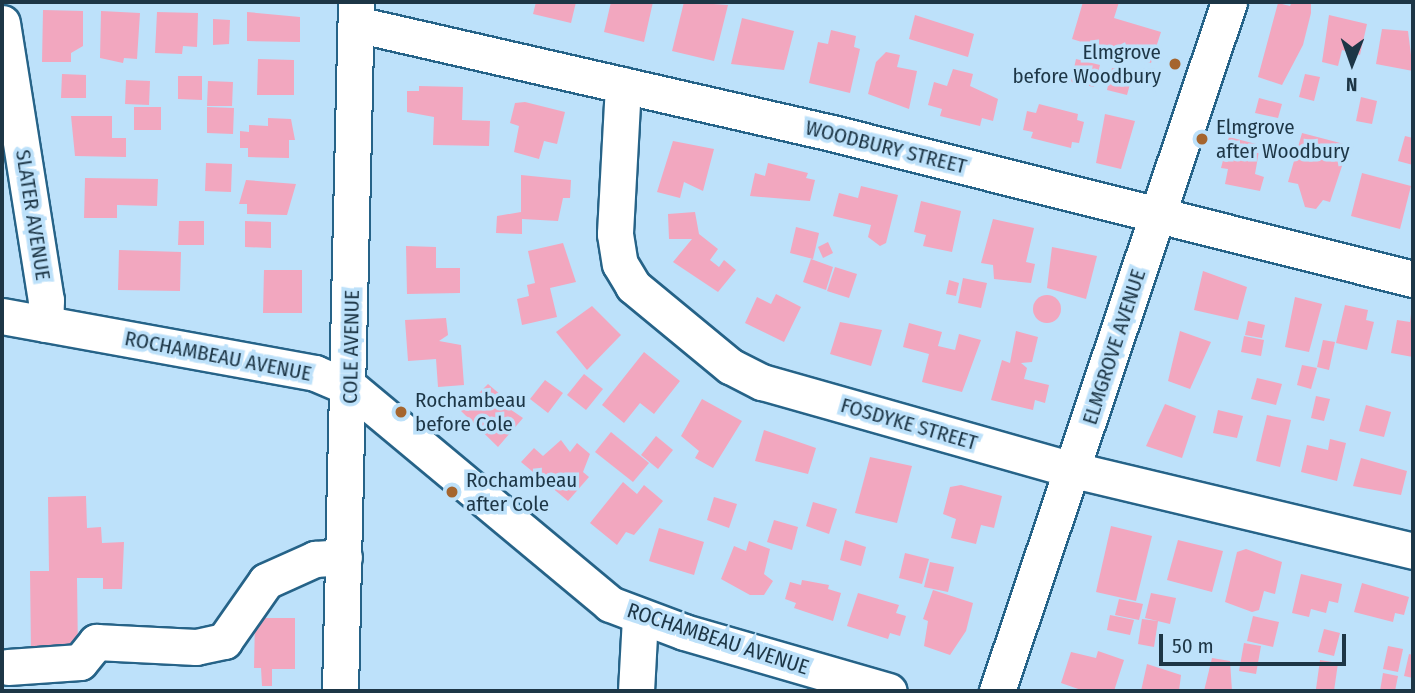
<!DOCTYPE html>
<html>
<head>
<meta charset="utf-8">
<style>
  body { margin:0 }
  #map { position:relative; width:1415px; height:693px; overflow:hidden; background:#bde1fa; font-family:"Fira Sans Condensed",sans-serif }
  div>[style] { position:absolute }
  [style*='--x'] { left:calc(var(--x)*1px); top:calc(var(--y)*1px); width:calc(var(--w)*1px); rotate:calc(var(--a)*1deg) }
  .building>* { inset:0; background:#f2a7bf }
  .round { border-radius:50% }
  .roads { filter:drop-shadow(2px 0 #266388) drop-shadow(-2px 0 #266388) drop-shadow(0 2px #266388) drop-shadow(0 -2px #266388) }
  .minor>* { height:35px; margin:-17.5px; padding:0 17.5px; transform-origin:17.5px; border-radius:17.5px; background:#fff }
  .dots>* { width:19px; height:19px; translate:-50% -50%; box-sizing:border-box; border:4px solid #bde1fa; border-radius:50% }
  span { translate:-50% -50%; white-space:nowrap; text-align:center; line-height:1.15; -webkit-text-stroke:7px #bde1fa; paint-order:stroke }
  .poi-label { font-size:21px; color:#1d3646 }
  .right { translate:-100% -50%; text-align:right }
  .left { translate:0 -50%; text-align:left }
  .street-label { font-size:21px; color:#1d3646 }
  .frame { position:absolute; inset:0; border:4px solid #1d3646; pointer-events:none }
  .north { position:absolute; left:1317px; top:28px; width:70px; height:70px; -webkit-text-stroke:5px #bde1fa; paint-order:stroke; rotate:181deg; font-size:19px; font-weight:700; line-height:28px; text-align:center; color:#1d3646 }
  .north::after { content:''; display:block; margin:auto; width:24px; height:32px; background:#1d3646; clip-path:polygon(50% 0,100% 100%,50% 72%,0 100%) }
  .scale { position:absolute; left:1159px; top:634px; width:187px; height:32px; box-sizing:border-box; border:4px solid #1d3646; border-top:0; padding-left:9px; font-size:21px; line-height:24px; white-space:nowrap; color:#1d3646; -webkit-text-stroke:5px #bde1fa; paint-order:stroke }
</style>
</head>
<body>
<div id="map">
  <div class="building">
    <i style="clip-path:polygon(536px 2px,576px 2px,571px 23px,533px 14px)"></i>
    <i style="clip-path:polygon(611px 2px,653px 2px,644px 42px,604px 32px)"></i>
    <i style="clip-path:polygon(684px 2px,728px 5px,714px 61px,672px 51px)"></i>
    <i style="clip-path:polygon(1083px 2px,1119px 2px,1114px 18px,1161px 32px,1151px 63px,1072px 39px)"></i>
    <i style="clip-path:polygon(1292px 2px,1311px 2px,1311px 13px,1303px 45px,1282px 85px,1258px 77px,1278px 3px,1290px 6px)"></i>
    <i style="clip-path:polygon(43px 10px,83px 11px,83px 46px,71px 53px,71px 62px,42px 62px)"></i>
    <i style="clip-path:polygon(101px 11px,140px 13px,137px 59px,124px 58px,123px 63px,100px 58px)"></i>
    <i style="clip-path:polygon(157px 12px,198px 13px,197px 47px,183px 46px,182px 54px,155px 53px)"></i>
    <i style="clip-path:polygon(247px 12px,300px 17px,300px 42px,247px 41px)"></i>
    <i style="clip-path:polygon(915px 15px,974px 34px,968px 57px,909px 39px)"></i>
    <i style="clip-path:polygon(1329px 15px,1367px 24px,1360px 55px,1342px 50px,1338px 66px,1322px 62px)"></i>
    <i style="clip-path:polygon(742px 18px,794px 31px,784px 70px,731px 64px)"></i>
    <i style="clip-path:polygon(213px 19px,230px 20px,229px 44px,213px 45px)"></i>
    <i style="clip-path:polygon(1382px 29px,1408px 31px,1413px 71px,1376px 64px)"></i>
    <i style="clip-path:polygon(831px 30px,856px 36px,854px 47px,860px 49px,850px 93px,809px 83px,818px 42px,828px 44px)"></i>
    <i style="clip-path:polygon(886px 52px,900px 55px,897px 67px,917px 71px,909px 109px,868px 94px,876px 62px)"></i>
    <i style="clip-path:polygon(258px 59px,294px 60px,294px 95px,257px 95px)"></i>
    <i style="clip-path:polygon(1076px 59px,1100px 65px,1094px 87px,1071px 82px)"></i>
    <i style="clip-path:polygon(1112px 68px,1133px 73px,1127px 95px,1107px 90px)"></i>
    <i style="clip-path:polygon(953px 69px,973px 74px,970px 86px,998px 99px,993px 121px,982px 118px,980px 126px,940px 116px,942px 109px,928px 105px,934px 82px,947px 86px)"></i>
    <i style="clip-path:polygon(62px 74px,86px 75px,86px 98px,61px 98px)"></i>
    <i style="clip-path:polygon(1305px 74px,1320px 77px,1314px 101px,1299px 97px)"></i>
    <i style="clip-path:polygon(178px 76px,202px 76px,202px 100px,178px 99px)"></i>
    <i style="clip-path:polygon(126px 80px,150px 81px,149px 105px,125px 104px)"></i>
    <i style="clip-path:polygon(208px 81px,233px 82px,232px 106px,207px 106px)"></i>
    <i style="clip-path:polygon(419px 86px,463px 87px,462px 120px,490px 121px,489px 146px,433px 145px,434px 117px,407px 112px,407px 91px,419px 91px)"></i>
    <i style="clip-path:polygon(1361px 97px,1377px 101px,1372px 124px,1356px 121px)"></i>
    <i style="clip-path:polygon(1259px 98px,1282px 104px,1278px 118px,1255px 113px)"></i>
    <i style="clip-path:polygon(525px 102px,565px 112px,557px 144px,544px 141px,539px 159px,514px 152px,519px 126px,510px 123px,515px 103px)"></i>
    <i style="clip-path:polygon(1039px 104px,1078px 114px,1077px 120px,1084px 122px,1079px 143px,1072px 142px,1071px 148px,1031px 138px,1033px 132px,1023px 130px,1027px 111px,1036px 113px)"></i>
    <i style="clip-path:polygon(134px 107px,161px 107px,161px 130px,134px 130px)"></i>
    <i style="clip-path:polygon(207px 107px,234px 108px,233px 134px,207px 133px)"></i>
    <i style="clip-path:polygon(1105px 114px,1135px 121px,1121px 169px,1096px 163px)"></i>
    <i style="clip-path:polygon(71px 116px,112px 116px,112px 138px,126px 138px,126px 157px,75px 156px)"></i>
    <i style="clip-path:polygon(268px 118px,291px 119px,295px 140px,289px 140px,289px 158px,248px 157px,248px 148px,240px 148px,240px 131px,249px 132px,249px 125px,268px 126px)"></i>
    <i style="clip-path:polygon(1302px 133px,1344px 144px,1341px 153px,1346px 154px,1330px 202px,1323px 200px,1316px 209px,1305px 207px,1298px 184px,1288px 182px)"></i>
    <i style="clip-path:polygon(1405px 136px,1413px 138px,1413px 165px,1398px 161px)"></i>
    <i style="clip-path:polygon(1229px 137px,1260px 145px,1255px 174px,1264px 177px,1260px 191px,1225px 184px,1228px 169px,1221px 168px)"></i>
    <i style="clip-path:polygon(673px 141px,714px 149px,703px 191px,684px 182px,680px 198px,657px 192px)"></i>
    <i style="clip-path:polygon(206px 163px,232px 164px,231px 192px,205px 191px)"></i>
    <i style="clip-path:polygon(768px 163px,808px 173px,806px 178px,815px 180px,810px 201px,750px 196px,755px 173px,765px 176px)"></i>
    <i style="clip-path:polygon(1362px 173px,1411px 186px,1400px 229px,1351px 216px)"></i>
    <i style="clip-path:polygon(521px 175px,571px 180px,570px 198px,563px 198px,558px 221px,522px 219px,522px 234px,496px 233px,497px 216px,521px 212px)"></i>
    <i style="clip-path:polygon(85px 178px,158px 179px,157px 206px,117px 205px,117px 218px,84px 218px)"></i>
    <i style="clip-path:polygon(246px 180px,296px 184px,287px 215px,247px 214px,247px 204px,239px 204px)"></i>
    <i style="clip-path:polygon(861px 186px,898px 195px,886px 243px,880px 246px,868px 237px,871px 225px,833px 216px,839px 193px,858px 198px)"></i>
    <i style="clip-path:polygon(921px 201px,961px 211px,952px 252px,923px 246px,926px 235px,914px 232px)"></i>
    <i style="clip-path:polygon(695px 212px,699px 234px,718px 249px,710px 260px,719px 267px,724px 260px,736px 270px,718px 292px,673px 262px,692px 239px,669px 239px,668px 214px)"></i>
    <i style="clip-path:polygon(993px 219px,1034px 228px,1026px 262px,1035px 264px,1031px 283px,994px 279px,993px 265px,981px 263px)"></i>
    <i style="clip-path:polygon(179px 221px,204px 221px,204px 245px,178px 245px)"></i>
    <i style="clip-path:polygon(245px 221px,271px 222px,271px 248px,245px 247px)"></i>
    <i style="clip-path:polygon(796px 227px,819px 233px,813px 259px,790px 253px)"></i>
    <i style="clip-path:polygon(828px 242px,833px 253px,823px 258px,818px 247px)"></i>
    <i style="clip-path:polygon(563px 243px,576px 282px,550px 288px,557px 317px,522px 325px,517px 299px,529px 296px,527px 285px,535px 283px,528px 251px)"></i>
    <i style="clip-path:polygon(406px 246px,436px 247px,436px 268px,460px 268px,460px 293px,407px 294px)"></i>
    <i style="clip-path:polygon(1052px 247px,1097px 256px,1086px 299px,1047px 288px)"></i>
    <i style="clip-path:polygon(119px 250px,181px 252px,180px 291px,118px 290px)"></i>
    <i style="clip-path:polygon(811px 259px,833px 267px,826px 290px,803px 282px)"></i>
    <i style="clip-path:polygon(835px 267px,857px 274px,849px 298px,827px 291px)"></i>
    <i style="clip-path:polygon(264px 270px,302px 270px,302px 313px,263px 313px)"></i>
    <i style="clip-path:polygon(1203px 271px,1247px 287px,1238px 320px,1194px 310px)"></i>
    <i style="clip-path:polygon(963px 278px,987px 283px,981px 308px,958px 303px)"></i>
    <i style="clip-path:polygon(949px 280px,959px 283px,956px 296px,946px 294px)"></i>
    <i style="clip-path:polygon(776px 294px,801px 307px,784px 342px,745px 323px,757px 297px,771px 304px)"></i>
    <i class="round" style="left:1033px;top:295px;width:28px;height:28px"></i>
    <i style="clip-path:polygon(1295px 297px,1322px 304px,1309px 352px,1285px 347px)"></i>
    <i style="clip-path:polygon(1345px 305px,1368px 310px,1366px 320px,1374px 322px,1367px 350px,1336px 343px)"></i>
    <i style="clip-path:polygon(592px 306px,621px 335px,587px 370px,556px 332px)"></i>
    <i style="clip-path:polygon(1411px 314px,1413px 357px,1391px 353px,1397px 320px,1410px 322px)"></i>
    <i style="clip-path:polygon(446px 318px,448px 335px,439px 341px,461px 345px,464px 385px,438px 387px,436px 359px,408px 361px,405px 320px)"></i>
    <i style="clip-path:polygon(1248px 321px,1265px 325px,1262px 338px,1245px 335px)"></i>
    <i style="clip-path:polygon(840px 322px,882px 330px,871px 366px,830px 354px)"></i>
    <i style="clip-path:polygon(909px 323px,942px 332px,938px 346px,955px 350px,959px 334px,981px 340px,962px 392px,922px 382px,929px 354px,903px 347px)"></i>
    <i style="clip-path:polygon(1016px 331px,1038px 337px,1032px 362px,1021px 363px,1027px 368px,1024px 379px,1049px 385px,1045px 403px,1035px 400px,1033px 410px,991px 400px,1002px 360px,1010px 363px)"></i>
    <i style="clip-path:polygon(1180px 331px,1211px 342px,1190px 389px,1168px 381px)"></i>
    <i style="clip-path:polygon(1244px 336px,1264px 340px,1261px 356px,1241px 352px)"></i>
    <i style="clip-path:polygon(1323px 340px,1335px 342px,1329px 370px,1317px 367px)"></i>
    <i style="clip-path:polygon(644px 352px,680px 381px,654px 414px,640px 403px,624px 423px,602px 405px)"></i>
    <i style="clip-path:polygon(1302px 365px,1317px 368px,1311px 389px,1297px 385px)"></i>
    <i style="clip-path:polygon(584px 374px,603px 389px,586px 410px,567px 395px)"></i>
    <i style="clip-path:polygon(1257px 378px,1282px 384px,1276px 405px,1251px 399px)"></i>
    <i style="clip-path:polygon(545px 380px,563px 393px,548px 413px,530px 399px)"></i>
    <i style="clip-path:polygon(488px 384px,502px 396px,498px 401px,523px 418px,498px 447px,461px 411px)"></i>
    <i style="clip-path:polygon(1316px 396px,1330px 399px,1324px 421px,1311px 418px)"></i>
    <i style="clip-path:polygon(702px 399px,742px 421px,713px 468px,695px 458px,699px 451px,681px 436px)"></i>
    <i style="clip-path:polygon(1165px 404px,1196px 416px,1182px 458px,1146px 446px)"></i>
    <i style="clip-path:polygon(1366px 405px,1391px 412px,1384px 437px,1359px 431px)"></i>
    <i style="clip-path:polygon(1218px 410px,1243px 416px,1237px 438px,1213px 433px)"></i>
    <i style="clip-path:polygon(1267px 415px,1291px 420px,1280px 467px,1256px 461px)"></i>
    <i style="clip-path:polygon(764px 430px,816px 448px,808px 474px,755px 461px)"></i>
    <i style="clip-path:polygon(611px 432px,649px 463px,633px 482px,595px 452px)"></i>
    <i style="clip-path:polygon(656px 436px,673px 450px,658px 469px,641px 455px)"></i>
    <i style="clip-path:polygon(1330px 439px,1346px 443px,1337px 481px,1301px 472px,1307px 445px,1328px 450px)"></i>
    <i style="clip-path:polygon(561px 440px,570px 452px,577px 443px,590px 454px,583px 472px,589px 477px,568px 501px,521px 462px,534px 448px,543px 456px)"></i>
    <i style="clip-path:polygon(870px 457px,912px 466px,897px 523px,855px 513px)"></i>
    <i style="clip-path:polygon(1361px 458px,1407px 471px,1401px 495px,1353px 486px)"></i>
    <i style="clip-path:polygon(623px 482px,637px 494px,644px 485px,663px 501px,634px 535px,626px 532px,617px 545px,590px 523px)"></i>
    <i style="clip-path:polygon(961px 485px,1002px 496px,994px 528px,981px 525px,976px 544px,951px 538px,956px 519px,943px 514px,950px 487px)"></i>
    <i style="clip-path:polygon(86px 496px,87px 528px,101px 527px,102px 543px,124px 542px,122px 589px,103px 589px,103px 578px,77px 578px,78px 653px,31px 654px,30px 571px,49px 571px,48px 497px)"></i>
    <i style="clip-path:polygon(714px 497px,737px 504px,729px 528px,707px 520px)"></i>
    <i style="clip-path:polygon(813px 502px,837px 509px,829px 534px,806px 526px)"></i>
    <i style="clip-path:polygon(774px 520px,798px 527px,792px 550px,767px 542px)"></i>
    <i style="clip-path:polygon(1111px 526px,1152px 536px,1136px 601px,1096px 592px)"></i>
    <i style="clip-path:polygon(659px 528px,704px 542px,694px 575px,649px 561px)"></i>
    <i style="clip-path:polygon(845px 540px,866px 547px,861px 566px,840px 560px)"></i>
    <i style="clip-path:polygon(1178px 540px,1223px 551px,1212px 592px,1167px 580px)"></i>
    <i style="clip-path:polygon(749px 541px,770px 549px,764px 574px,773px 581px,764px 595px,750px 595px,721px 579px,734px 546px,746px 551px)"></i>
    <i style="clip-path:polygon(1246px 549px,1282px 562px,1275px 594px,1264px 591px,1259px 610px,1252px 612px,1225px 602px,1237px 552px)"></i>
    <i style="clip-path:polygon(905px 553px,929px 559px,922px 584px,899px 578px)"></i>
    <i style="clip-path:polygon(930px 562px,954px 567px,948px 592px,924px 587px)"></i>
    <i style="clip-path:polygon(1301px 574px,1342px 584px,1338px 603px,1329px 601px,1326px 613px,1311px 609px,1309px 617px,1292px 613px)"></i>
    <i style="clip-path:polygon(802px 580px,829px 585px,828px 589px,841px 593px,833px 621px,794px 608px,796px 603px,785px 599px,790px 582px,801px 585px)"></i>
    <i style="clip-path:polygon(1362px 583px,1409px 597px,1404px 615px,1395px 613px,1393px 622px,1354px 612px)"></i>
    <i style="clip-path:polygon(933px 590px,973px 603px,966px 631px,950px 655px,924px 646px,928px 621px,923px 619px)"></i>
    <i style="clip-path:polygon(858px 593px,899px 605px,896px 613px,906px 616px,900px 636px,890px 633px,888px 639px,847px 626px)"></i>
    <i style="clip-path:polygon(1151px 593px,1176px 598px,1170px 624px,1145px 618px)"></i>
    <i style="clip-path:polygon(1119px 599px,1143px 604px,1139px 620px,1115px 615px)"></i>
    <i style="clip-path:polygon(1110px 615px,1134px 620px,1130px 635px,1107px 630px)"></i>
    <i style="clip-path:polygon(1253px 616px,1279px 622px,1273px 647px,1247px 641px)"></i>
    <i style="clip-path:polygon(255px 618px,295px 618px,295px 669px,272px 669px,272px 686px,262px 686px,261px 668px,254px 668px)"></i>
    <i style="clip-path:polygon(1142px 619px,1158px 621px,1154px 647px,1138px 644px)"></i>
    <i style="clip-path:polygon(1324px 629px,1340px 633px,1334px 656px,1318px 652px)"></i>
    <i style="clip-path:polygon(1244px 643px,1261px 646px,1256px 674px,1239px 671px)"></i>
    <i style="clip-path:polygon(1388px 646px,1403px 649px,1398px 672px,1383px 669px)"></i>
    <i style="clip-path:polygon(1098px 651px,1124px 660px,1114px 691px,1084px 691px,1061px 683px,1071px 652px,1096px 658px)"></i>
    <i style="clip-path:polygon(1409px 654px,1413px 655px,1413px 678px,1404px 676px)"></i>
    <i style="clip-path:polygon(1212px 658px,1230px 661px,1232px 691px,1204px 691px)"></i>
    <i style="clip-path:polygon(1320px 660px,1338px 663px,1334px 691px,1316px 689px)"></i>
    <i style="clip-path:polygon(1147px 664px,1181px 675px,1179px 691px,1141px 691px)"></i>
    <i style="clip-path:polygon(1383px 673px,1398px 676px,1395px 691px,1380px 691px)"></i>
  </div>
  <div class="roads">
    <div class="minor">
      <i style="--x:2;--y:23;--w:280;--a:81"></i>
      <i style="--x:46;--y:300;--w:24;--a:92"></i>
      <i style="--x:356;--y:24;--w:488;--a:12.9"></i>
      <i style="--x:832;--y:133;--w:599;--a:14.11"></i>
      <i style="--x:623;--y:85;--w:149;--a:93.1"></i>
      <i style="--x:615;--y:234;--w:30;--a:81"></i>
      <i style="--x:620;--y:264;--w:26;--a:59"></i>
      <i style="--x:633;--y:286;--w:126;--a:39.5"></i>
      <i style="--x:730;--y:366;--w:36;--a:27"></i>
      <i style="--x:762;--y:382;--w:324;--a:15.8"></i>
      <i style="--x:1074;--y:470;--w:349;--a:13.4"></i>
      <i style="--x:2;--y:316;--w:318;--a:10.3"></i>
      <i style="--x:315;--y:373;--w:39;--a:23"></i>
      <i style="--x:351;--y:388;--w:337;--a:39.8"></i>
      <i style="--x:610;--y:604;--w:79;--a:20.7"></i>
      <i style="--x:684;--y:632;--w:213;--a:16.1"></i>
      <i style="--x:8;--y:667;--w:72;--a:-4"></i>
      <i style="--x:80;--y:662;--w:26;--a:-51"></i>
      <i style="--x:96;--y:642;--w:100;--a:2.9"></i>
      <i style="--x:196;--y:647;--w:29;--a:-12"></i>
      <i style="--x:224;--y:641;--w:73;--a:-55"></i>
      <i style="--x:266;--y:581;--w:54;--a:-24.2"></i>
      <i style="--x:315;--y:559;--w:29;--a:-4"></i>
      <i style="--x:340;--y:691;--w:689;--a:-88.67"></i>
      <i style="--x:636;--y:691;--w:74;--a:-86.9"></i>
      <i style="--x:997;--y:691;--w:727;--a:-71.39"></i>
    </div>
  </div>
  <div class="dots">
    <i style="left:1175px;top:64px;background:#a5652e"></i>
    <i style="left:1202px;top:139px;background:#a5652e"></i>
    <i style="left:401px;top:412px;background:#a5652e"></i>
    <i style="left:452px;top:492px;background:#a5652e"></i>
  </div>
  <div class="poi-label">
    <span class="right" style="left:1161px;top:64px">Elmgrove<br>before Woodbury</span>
    <span class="left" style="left:1216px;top:139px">Elmgrove<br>after Woodbury</span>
    <span class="left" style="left:415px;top:412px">Rochambeau<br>before Cole</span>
    <span class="left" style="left:466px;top:492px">Rochambeau<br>after Cole</span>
  </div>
  <div class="street-label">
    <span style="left:886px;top:147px;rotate:14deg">WOODBURY STREET</span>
    <span style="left:33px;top:215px;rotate:81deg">SLATER AVENUE</span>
    <span style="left:351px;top:347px;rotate:-89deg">COLE AVENUE</span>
    <span style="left:1114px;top:347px;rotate:-72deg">ELMGROVE AVENUE</span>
    <span style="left:218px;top:356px;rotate:11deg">ROCHAMBEAU AVENUE</span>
    <span style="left:909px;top:424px;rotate:16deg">FOSDYKE STREET</span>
    <span style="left:718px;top:639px;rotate:18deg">ROCHAMBEAU AVENUE</span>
  </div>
  <div class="frame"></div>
  <div class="north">N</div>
  <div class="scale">50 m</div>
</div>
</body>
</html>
